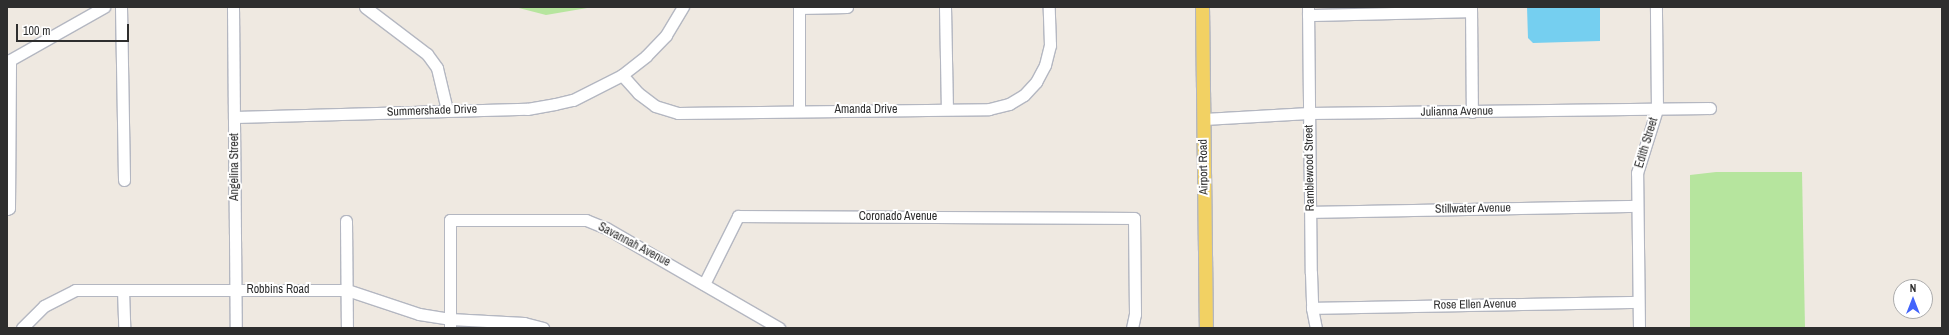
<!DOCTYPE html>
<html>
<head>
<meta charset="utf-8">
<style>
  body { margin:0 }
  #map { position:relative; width:1949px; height:335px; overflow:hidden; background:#efe9e1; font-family:"Archivo Narrow",sans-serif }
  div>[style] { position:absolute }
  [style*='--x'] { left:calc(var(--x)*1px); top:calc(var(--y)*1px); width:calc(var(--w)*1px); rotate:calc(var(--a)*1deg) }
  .green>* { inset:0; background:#b6e59e }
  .water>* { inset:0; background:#75cff0 }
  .roads { filter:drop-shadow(1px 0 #b4b7c1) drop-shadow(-1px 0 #b4b7c1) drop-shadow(0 1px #b4b7c1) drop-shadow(0 -1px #b4b7c1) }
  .minor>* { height:11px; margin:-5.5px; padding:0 5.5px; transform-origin:5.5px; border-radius:5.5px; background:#fff }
  .major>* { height:13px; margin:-6.5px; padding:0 6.5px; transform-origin:6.5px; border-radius:6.5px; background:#f2d163 }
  span { translate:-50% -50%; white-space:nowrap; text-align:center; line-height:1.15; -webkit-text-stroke:4px #fff; paint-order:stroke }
  .street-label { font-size:12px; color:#2e2e2e }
  .frame { position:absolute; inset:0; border:8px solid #2e2e2e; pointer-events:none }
  .north { position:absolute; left:1893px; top:279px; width:40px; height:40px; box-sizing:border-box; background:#fff; border:1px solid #ababab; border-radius:50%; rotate:0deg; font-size:11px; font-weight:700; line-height:16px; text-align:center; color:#2e2e2e }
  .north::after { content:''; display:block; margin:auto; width:14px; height:18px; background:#4264fb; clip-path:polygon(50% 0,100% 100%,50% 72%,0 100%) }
  .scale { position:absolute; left:16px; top:24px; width:113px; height:18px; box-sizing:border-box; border:2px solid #2e2e2e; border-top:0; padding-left:5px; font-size:12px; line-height:14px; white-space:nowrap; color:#2e2e2e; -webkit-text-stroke:3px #fff; paint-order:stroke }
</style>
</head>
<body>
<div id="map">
  <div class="green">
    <i style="clip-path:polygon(515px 7px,593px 7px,546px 15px)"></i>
    <i style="clip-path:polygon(1716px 172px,1802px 172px,1805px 328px,1690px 328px,1690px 175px)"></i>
  </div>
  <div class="water">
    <i style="clip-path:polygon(1527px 7px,1600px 7px,1600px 41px,1533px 43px,1528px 38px)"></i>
  </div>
  <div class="roads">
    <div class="minor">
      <i style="--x:121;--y:7;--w:173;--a:89"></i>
      <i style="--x:233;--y:7;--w:321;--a:89.5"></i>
      <i style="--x:365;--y:7;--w:78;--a:37.2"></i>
      <i style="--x:427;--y:54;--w:17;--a:54"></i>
      <i style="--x:437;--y:68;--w:43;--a:76.6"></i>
      <i style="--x:799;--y:7;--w:103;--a:90"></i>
      <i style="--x:945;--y:7;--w:102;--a:88.9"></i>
      <i style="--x:1308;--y:7;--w:266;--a:89.4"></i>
      <i style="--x:1311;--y:273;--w:35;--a:88"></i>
      <i style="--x:1312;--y:308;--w:20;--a:79"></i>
      <i style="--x:1471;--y:7;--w:105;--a:89.5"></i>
      <i style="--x:799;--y:8;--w:48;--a:-1.2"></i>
      <i style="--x:1308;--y:15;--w:163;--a:-1.4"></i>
      <i style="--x:622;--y:75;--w:24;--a:48"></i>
      <i style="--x:638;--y:93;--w:21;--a:37"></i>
      <i style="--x:655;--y:106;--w:24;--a:17"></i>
      <i style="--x:678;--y:113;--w:311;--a:-0.7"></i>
      <i style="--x:989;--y:109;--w:21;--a:-14"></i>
      <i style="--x:1009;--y:104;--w:17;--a:-31"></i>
      <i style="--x:1024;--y:95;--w:18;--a:-47"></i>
      <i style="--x:1036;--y:82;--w:19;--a:-62"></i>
      <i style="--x:1045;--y:65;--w:21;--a:-76"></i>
      <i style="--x:1050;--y:45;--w:38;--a:-92"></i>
      <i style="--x:235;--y:117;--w:292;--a:-1.6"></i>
      <i style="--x:527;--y:109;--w:28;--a:-10"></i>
      <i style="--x:555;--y:104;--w:18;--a:-13"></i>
      <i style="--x:573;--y:100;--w:55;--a:-27"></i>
      <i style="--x:622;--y:75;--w:31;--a:-38"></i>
      <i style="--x:646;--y:56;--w:29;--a:-46"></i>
      <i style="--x:666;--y:35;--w:33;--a:-59"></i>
      <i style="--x:1204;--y:119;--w:105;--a:-3.3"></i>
      <i style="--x:1309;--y:113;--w:401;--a:-0.7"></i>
      <i style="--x:7;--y:209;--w:2;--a:-27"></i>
      <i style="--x:9;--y:208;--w:148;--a:-89.6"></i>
      <i style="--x:10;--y:60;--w:108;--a:-29.4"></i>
      <i style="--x:1311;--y:212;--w:325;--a:-1.1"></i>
      <i style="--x:346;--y:221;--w:107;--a:89.5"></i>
      <i style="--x:704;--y:284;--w:76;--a:-63.4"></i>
      <i style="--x:738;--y:216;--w:396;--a:0.3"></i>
      <i style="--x:1134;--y:218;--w:96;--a:89.4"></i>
      <i style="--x:1135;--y:314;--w:14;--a:102"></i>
      <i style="--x:123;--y:290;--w:38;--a:88"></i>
      <i style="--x:1312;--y:308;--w:326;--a:-1.1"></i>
      <i style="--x:22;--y:328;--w:31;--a:-45"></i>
      <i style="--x:44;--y:306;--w:35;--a:-27"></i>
      <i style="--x:75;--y:290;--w:272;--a:0"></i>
      <i style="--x:347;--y:290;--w:76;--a:18.4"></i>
      <i style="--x:419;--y:314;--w:31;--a:9"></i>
      <i style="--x:450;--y:319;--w:74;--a:3.1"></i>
      <i style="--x:524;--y:323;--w:20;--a:15"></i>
      <i style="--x:450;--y:328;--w:108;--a:-90"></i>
      <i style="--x:450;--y:220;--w:136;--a:0"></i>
      <i style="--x:586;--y:220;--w:22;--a:22"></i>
      <i style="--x:606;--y:228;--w:200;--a:30"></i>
      <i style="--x:1639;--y:328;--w:155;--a:-90.7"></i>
      <i style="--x:1637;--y:173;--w:67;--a:-72.6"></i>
      <i style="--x:1657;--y:109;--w:102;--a:-90.6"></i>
    </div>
    <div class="major">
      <i style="--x:1202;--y:7;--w:321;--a:89.3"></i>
    </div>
  </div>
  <div class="street-label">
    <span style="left:866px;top:110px">Amanda Drive</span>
    <span style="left:432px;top:111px;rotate:-2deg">Summershade Drive</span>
    <span style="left:1457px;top:112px;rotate:-1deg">Julianna Avenue</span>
    <span style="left:1647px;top:143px;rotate:-73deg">Edith Street</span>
    <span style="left:235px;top:167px;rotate:-90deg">Angelina Street</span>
    <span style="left:1204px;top:167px;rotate:-91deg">Airport Road</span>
    <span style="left:1310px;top:168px;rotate:-91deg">Ramblewood Street</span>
    <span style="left:1473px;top:209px;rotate:-1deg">Stillwater Avenue</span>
    <span style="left:898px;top:217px">Coronado Avenue</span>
    <span style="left:634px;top:245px;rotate:28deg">Savannah Avenue</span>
    <span style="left:278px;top:290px">Robbins Road</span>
    <span style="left:1475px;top:305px;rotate:-1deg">Rose Ellen Avenue</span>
  </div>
  <div class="frame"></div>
  <div class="north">N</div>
  <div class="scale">100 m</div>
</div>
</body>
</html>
